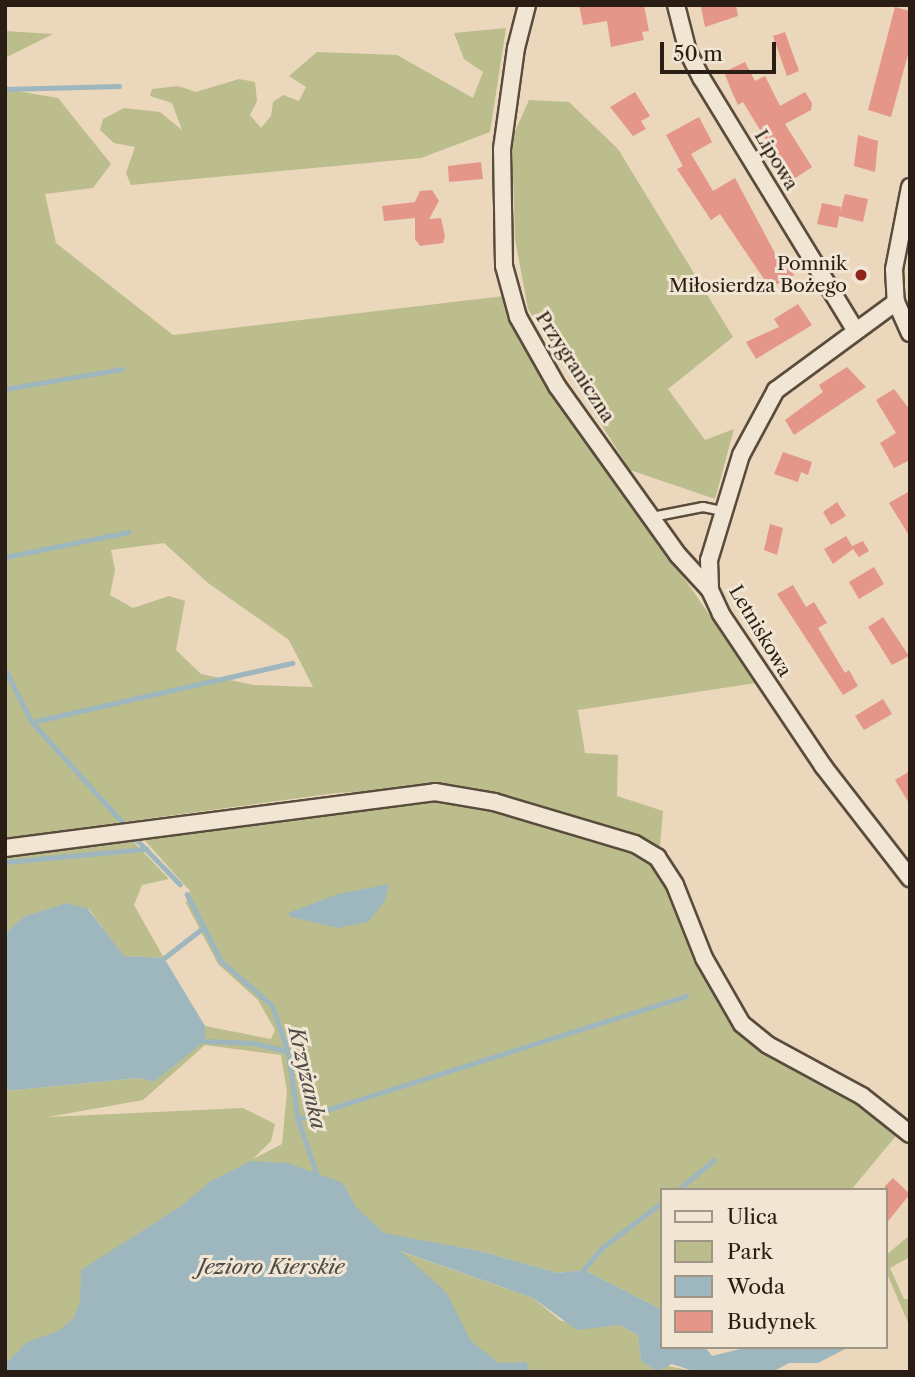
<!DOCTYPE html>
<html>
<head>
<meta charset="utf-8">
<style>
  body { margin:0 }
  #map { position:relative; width:915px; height:1377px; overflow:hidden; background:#ead7bc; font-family:"Libre Caslon Text",serif }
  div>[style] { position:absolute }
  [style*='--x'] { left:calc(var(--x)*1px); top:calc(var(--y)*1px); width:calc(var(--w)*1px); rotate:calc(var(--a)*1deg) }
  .green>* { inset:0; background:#bcbd8d }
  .water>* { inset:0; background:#9eb6bd }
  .stream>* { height:4.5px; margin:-2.25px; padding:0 2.25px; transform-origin:2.25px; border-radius:2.25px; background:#9eb6bd }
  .building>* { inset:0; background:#e49688 }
  .roads { filter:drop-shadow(2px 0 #5a4c3d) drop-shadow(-2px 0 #5a4c3d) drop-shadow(0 2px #5a4c3d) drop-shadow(0 -2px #5a4c3d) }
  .service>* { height:8px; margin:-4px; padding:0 4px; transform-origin:4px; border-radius:4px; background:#f1e5d3 }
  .minor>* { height:16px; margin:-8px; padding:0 8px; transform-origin:8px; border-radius:8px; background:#f1e5d3 }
  .dots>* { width:19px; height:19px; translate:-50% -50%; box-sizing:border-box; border:4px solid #f1e5d3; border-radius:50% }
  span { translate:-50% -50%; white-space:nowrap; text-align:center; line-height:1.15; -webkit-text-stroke:6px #f1e5d3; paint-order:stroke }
  .street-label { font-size:19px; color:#2a1d13 }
  .poi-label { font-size:19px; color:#2a1d13 }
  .right { translate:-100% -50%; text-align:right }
  .water-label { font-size:21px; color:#4d4b46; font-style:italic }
  .frame { position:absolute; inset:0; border:7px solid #2a1d13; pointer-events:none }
  .legend { position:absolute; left:660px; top:1188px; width:228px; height:161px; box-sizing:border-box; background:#f1e5d3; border:2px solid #a19586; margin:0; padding:9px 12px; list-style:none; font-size:21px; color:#2a1d13 }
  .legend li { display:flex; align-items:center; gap:14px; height:35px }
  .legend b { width:35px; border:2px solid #a19586 }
  .scale { position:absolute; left:660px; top:42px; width:116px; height:32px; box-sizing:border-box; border:4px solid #2a1d13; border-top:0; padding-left:9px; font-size:21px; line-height:24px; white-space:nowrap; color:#2a1d13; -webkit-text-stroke:5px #f1e5d3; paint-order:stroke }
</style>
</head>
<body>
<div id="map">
  <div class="green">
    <i style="clip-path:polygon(506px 28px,490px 132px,421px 158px,131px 185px,126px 173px,135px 147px,114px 143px,100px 130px,103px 119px,124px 108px,160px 112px,182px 130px,172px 103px,150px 96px,152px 89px,178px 86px,196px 92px,239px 79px,255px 82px,257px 101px,250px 115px,261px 128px,271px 116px,273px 102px,283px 95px,299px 101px,306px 87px,289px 76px,317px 52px,397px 55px,473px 98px,483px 72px,464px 59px,454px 33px)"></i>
    <i style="clip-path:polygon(5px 31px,53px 34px,5px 58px)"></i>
    <i style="clip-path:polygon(evenodd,5px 89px,58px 98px,111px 164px,93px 188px,45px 194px,56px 243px,173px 335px,504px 296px,513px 321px,559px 395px,756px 683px,578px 710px,585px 753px,618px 755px,617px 796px,663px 811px,660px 846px,449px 787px,336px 793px,5px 838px,5px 89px,164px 543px,208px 583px,289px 640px,313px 687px,254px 685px,201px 674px,176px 650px,185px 601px,169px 596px,133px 608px,110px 595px,115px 570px,111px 550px,164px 543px)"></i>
    <i style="clip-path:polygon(529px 100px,569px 102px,618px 149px,733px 337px,668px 389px,705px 440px,734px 429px,715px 499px,630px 470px,528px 309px,515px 239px,512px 138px)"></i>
    <i style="clip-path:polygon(evenodd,420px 800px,479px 805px,632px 848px,653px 859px,672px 888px,698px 958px,736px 1030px,758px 1049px,849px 1095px,900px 1131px,851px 1190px,661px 1190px,661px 1309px,584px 1270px,558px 1273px,480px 1251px,385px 1234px,399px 1251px,533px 1298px,561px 1321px,620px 1325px,638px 1335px,641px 1360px,696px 1372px,5px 1372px,5px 1091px,139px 1078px,154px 1082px,204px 1041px,205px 1026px,271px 1039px,275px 1030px,258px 1000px,218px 964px,186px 903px,190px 891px,140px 835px,420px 800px,205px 1045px,281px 1055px,287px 1092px,282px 1144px,253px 1159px,271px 1141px,275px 1124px,243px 1108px,48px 1117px,143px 1100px,205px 1045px)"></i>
    <i style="clip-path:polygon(128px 836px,169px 879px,142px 885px,134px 905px,164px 958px,123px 956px,89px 909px,23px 917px,5px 934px,5px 855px)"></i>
    <i style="clip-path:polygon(910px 1235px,910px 1257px,890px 1268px,904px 1299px,910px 1299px,910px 1327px,885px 1269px,885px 1256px)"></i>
  </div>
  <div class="water">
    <i style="clip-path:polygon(389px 884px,385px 901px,368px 922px,338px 928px,291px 917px,288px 913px,338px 894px)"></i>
    <i style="clip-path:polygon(67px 903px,88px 909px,124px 956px,164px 958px,205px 1026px,205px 1041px,154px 1082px,139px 1078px,5px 1091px,5px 934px,23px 917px)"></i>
    <i style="clip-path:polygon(251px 1161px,288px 1163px,343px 1183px,356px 1207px,384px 1233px,480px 1251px,558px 1273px,584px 1270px,661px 1309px,661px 1347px,705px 1347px,712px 1356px,748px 1347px,849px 1347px,818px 1363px,789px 1363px,772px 1372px,696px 1372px,672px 1364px,657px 1371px,641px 1361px,638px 1335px,620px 1325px,577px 1330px,533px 1298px,400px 1251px,446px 1292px,471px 1341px,499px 1363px,526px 1362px,530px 1372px,5px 1372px,5px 1364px,27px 1342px,58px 1331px,73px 1319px,80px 1302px,81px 1270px,181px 1206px,211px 1181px)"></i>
  </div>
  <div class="stream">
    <i style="--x:5;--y:89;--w:114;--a:-1.5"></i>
    <i style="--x:5;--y:389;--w:119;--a:-9.7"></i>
    <i style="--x:5;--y:557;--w:126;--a:-11.4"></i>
    <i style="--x:5;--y:669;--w:59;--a:63"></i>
    <i style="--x:32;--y:722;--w:140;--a:47.9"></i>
    <i style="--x:32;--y:722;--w:267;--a:-12.8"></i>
    <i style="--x:136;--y:839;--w:14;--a:45"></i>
    <i style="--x:5;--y:862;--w:142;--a:-5.3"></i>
    <i style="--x:146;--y:849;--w:49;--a:45.8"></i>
    <i style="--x:187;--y:894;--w:76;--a:62.8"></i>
    <i style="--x:222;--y:962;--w:66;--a:40.7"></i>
    <i style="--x:272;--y:1005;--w:49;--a:70.8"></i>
    <i style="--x:288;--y:1051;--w:69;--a:81.6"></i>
    <i style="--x:298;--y:1119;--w:61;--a:71"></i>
    <i style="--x:164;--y:958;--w:49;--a:-37.6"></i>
    <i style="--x:205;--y:1041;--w:48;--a:2.4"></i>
    <i style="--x:253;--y:1043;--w:36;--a:13"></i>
    <i style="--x:298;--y:1119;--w:407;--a:-17.6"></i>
    <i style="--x:678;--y:1190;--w:47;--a:-39.8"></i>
    <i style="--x:583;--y:1270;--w:30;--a:-49"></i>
    <i style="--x:603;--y:1247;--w:73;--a:-37.2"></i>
  </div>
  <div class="building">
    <i style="clip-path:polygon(579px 5px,644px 5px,649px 31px,642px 32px,644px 40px,611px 47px,607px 21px,583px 25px)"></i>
    <i style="clip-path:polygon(736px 5px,738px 16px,705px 27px,701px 7px)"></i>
    <i style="clip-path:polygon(895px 7px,910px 11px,910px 47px,891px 117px,868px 110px)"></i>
    <i style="clip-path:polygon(785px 32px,799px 71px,787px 76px,773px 36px)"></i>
    <i style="clip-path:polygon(745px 62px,755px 81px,765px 76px,780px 106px,805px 92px,812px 103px,811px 110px,785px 124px,812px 167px,791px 181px,743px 102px,738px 105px,732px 92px,724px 72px)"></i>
    <i style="clip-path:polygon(635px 92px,650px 116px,641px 121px,646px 129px,633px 136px,610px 107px)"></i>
    <i style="clip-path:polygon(699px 117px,712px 142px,691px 154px,713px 191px,735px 178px,777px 257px,782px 255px,794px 275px,770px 288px,720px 214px,711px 220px,677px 169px,683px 166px,666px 135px)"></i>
    <i style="clip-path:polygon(858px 135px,878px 141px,875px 172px,854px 166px)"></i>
    <i style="clip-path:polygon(481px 162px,483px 179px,449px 182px,448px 166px)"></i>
    <i style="clip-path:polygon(432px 190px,439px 201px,429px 219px,441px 218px,445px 236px,443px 243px,420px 246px,415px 239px,415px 218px,384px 221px,382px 206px,415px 202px,420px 191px)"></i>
    <i style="clip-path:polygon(845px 194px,868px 199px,863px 222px,839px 216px)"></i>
    <i style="clip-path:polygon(822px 203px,841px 207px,837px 228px,817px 224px)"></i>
    <i style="clip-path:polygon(798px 304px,812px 325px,756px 359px,746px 342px,779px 327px,774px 319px)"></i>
    <i style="clip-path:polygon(847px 367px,866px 387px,794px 435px,785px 420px,823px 392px,819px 385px)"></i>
    <i style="clip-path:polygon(894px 389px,910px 410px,910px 460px,894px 468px,880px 443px,896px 433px,876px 400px)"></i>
    <i style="clip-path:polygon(783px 452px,812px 462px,808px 475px,801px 472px,798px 482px,774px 474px)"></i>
    <i style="clip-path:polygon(910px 491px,910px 537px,889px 503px)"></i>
    <i style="clip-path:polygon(837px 502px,846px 516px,831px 525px,823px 512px)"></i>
    <i style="clip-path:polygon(770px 524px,783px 528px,777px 555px,764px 550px)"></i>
    <i style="clip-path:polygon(846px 536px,852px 546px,863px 541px,869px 551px,859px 557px,853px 549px,833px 564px,824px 549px)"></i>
    <i style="clip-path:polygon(874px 567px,884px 584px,859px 599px,849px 582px)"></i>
    <i style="clip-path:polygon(793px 585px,806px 607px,814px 602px,827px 623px,818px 628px,845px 673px,849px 670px,858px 686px,843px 695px,777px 594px)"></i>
    <i style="clip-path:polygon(883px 617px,909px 656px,892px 665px,868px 627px)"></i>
    <i style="clip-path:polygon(883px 699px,892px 714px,864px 730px,855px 716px)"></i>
    <i style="clip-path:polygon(910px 771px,910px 805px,895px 780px)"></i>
    <i style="clip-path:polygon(893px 1178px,910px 1194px,885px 1225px,885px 1186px)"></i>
  </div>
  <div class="roads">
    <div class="service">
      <i style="--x:652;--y:517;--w:52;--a:-11.1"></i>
      <i style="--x:703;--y:507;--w:19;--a:12"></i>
    </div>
    <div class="minor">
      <i style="--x:527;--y:5;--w:44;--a:104.3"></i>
      <i style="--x:516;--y:48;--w:102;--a:97.9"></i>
      <i style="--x:502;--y:149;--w:117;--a:89"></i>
      <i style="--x:504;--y:266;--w:53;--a:74.6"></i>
      <i style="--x:518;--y:317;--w:79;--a:60.5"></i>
      <i style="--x:557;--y:386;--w:208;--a:54.4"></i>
      <i style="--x:678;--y:555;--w:47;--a:47.6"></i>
      <i style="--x:676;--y:5;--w:49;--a:75.7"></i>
      <i style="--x:688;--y:52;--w:30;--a:63"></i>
      <i style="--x:702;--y:79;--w:294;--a:58.6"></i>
      <i style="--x:910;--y:187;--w:84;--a:101"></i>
      <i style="--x:894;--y:269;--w:33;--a:87"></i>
      <i style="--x:896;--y:302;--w:34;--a:66"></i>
      <i style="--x:896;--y:302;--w:149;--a:143.7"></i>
      <i style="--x:776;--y:390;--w:74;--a:118.3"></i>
      <i style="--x:741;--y:455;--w:110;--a:106.9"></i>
      <i style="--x:709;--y:560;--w:30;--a:88"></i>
      <i style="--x:710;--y:590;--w:26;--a:65"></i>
      <i style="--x:721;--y:614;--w:183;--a:56.1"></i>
      <i style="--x:823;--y:766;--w:142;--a:52.2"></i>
      <i style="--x:5;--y:848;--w:434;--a:-7.4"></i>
      <i style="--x:435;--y:792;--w:60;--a:9.6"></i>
      <i style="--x:494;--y:802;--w:147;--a:16.6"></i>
      <i style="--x:635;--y:844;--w:26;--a:31"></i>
      <i style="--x:657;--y:857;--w:33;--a:57"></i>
      <i style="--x:675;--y:885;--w:79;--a:68.3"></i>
      <i style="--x:704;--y:958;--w:76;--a:60.1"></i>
      <i style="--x:742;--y:1024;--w:33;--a:39"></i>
      <i style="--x:768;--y:1045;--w:107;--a:28.5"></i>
      <i style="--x:862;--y:1096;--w:61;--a:38.4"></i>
    </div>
  </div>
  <div class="dots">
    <i style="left:861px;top:275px;background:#8f2418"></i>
  </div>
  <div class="street-label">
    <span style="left:776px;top:160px;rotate:59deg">Lipowa</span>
    <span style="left:575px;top:367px;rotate:57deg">Przygraniczna</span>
    <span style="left:760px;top:631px;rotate:59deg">Letniskowa</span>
  </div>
  <div class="poi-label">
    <span class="right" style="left:847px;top:275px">Pomnik<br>Miłosierdza Bożego</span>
  </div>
  <div class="water-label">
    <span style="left:307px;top:1078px;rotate:77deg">Krzyżanka</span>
    <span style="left:271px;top:1267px">Jezioro Kierskie</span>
  </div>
  <div class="frame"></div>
  <ul class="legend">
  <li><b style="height:9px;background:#f1e5d3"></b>Ulica</li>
  <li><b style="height:19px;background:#bcbd8d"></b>Park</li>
  <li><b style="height:19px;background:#9eb6bd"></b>Woda</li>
  <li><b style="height:19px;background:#e49688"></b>Budynek</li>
  </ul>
  <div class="scale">50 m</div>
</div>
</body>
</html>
